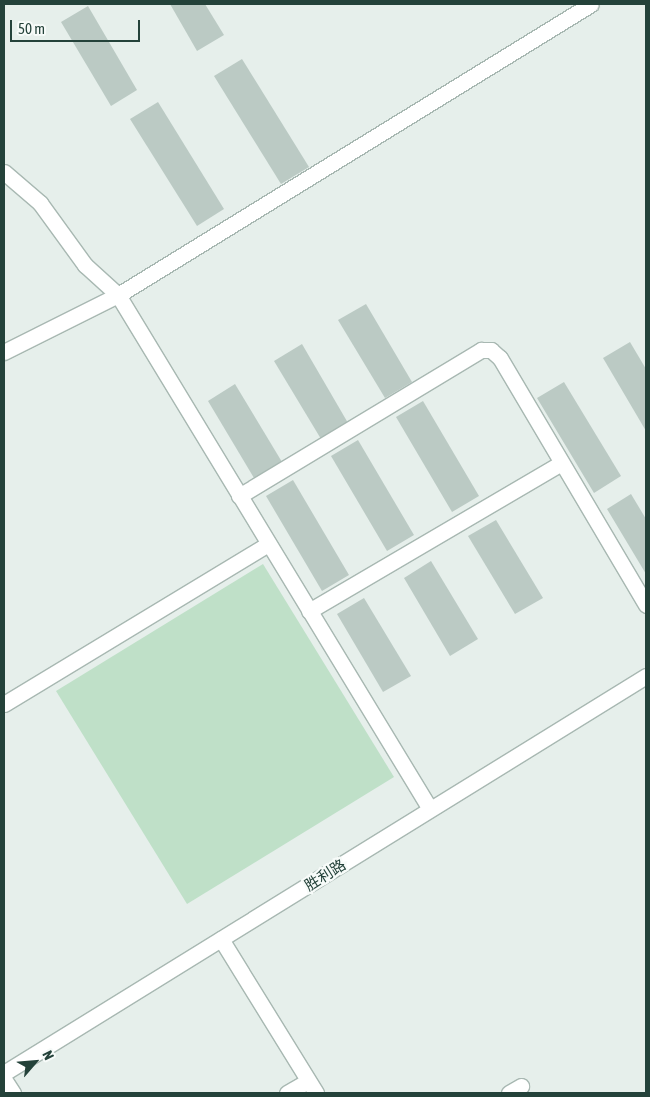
<!DOCTYPE html>
<html>
<head>
<meta charset="utf-8">
<style>
  body { margin:0 }
  #map { position:relative; width:650px; height:1097px; overflow:hidden; background:#e6efeb; font-family:"Asap Condensed","Noto Sans SC",sans-serif }
  div>[style] { position:absolute }
  [style*='--x'] { left:calc(var(--x)*1px); top:calc(var(--y)*1px); width:calc(var(--w)*1px); rotate:calc(var(--a)*1deg) }
  .green>* { inset:0; background:#bfe0c8 }
  .building>* { inset:0; background:#bbcac4 }
  .roads { filter:drop-shadow(1px 0 #a8b8b2) drop-shadow(-1px 0 #a8b8b2) drop-shadow(0 1px #a8b8b2) drop-shadow(0 -1px #a8b8b2) }
  .minor>* { height:15px; margin:-7.5px; padding:0 7.5px; transform-origin:7.5px; border-radius:7.5px; background:#fff }
  span { translate:-50% -50%; white-space:nowrap; text-align:center; line-height:1.15; -webkit-text-stroke:4.5px #f7fbf9; paint-order:stroke }
  .street-label { font-size:15px; color:#24423a }
  .frame { position:absolute; inset:0; border:5px solid #24423a; pointer-events:none }
  .north { position:absolute; left:10px; top:1037px; width:50px; height:50px; -webkit-text-stroke:4px #f7fbf9; paint-order:stroke; rotate:63deg; font-size:14px; font-weight:700; line-height:20px; text-align:center; color:#24423a }
  .north::after { content:''; display:block; margin:auto; width:18px; height:22px; background:#24423a; clip-path:polygon(50% 0,100% 100%,50% 72%,0 100%) }
  .scale { position:absolute; left:10px; top:20px; width:130px; height:22px; box-sizing:border-box; border:2px solid #24423a; border-top:0; padding-left:6px; font-size:15px; line-height:18px; white-space:nowrap; color:#24423a; -webkit-text-stroke:4px #f7fbf9; paint-order:stroke }
</style>
</head>
<body>
<div id="map">
  <div class="green">
    <i style="clip-path:polygon(263px 564px,394px 777px,187px 904px,56px 691px)"></i>
  </div>
  <div class="building">
    <i style="clip-path:polygon(170px 4px,205px 4px,224px 35px,197px 51px)"></i>
    <i style="clip-path:polygon(88px 6px,137px 90px,111px 106px,61px 22px)"></i>
    <i style="clip-path:polygon(242px 59px,309px 167px,281px 184px,214px 76px)"></i>
    <i style="clip-path:polygon(158px 102px,224px 209px,197px 226px,130px 119px)"></i>
    <i style="clip-path:polygon(366px 304px,412px 382px,385px 398px,338px 320px)"></i>
    <i style="clip-path:polygon(630px 342px,646px 369px,646px 431px,603px 358px)"></i>
    <i style="clip-path:polygon(302px 344px,348px 423px,321px 439px,274px 361px)"></i>
    <i style="clip-path:polygon(564px 382px,621px 476px,594px 493px,537px 398px)"></i>
    <i style="clip-path:polygon(235px 384px,282px 462px,254px 478px,208px 401px)"></i>
    <i style="clip-path:polygon(423px 401px,479px 496px,452px 512px,396px 417px)"></i>
    <i style="clip-path:polygon(358px 440px,414px 535px,387px 551px,331px 456px)"></i>
    <i style="clip-path:polygon(293px 480px,349px 575px,322px 591px,266px 496px)"></i>
    <i style="clip-path:polygon(631px 494px,646px 519px,646px 574px,607px 509px)"></i>
    <i style="clip-path:polygon(496px 520px,543px 598px,515px 614px,468px 536px)"></i>
    <i style="clip-path:polygon(431px 561px,478px 639px,450px 656px,404px 578px)"></i>
    <i style="clip-path:polygon(364px 598px,411px 676px,383px 692px,337px 614px)"></i>
  </div>
  <div class="roads">
    <div class="minor">
      <i style="--x:4;--y:172;--w:48;--a:40.7"></i>
      <i style="--x:40;--y:203;--w:77;--a:54"></i>
      <i style="--x:85;--y:265;--w:45;--a:42.3"></i>
      <i style="--x:118;--y:295;--w:601;--a:58.74"></i>
      <i style="--x:4;--y:352;--w:127;--a:-26.6"></i>
      <i style="--x:118;--y:295;--w:555;--a:-31.6"></i>
      <i style="--x:239;--y:496;--w:283;--a:-31.1"></i>
      <i style="--x:481;--y:350;--w:10;--a:0"></i>
      <i style="--x:491;--y:350;--w:12;--a:42"></i>
      <i style="--x:500;--y:358;--w:287;--a:59.4"></i>
      <i style="--x:309;--y:611;--w:292;--a:-30.4"></i>
      <i style="--x:4;--y:704;--w:309;--a:-31.2"></i>
      <i style="--x:221;--y:939;--w:181;--a:58.3"></i>
      <i style="--x:4;--y:1073;--w:755;--a:-31.73"></i>
      <i style="--x:4;--y:1079;--w:17;--a:57"></i>
      <i style="--x:287;--y:1093;--w:24;--a:-30"></i>
      <i style="--x:509;--y:1093;--w:14;--a:-30"></i>
    </div>
  </div>
  <div class="street-label">
    <span style="left:325px;top:875px;rotate:-32deg">胜利路</span>
  </div>
  <div class="frame"></div>
  <div class="north">N</div>
  <div class="scale">50 m</div>
</div>
</body>
</html>
